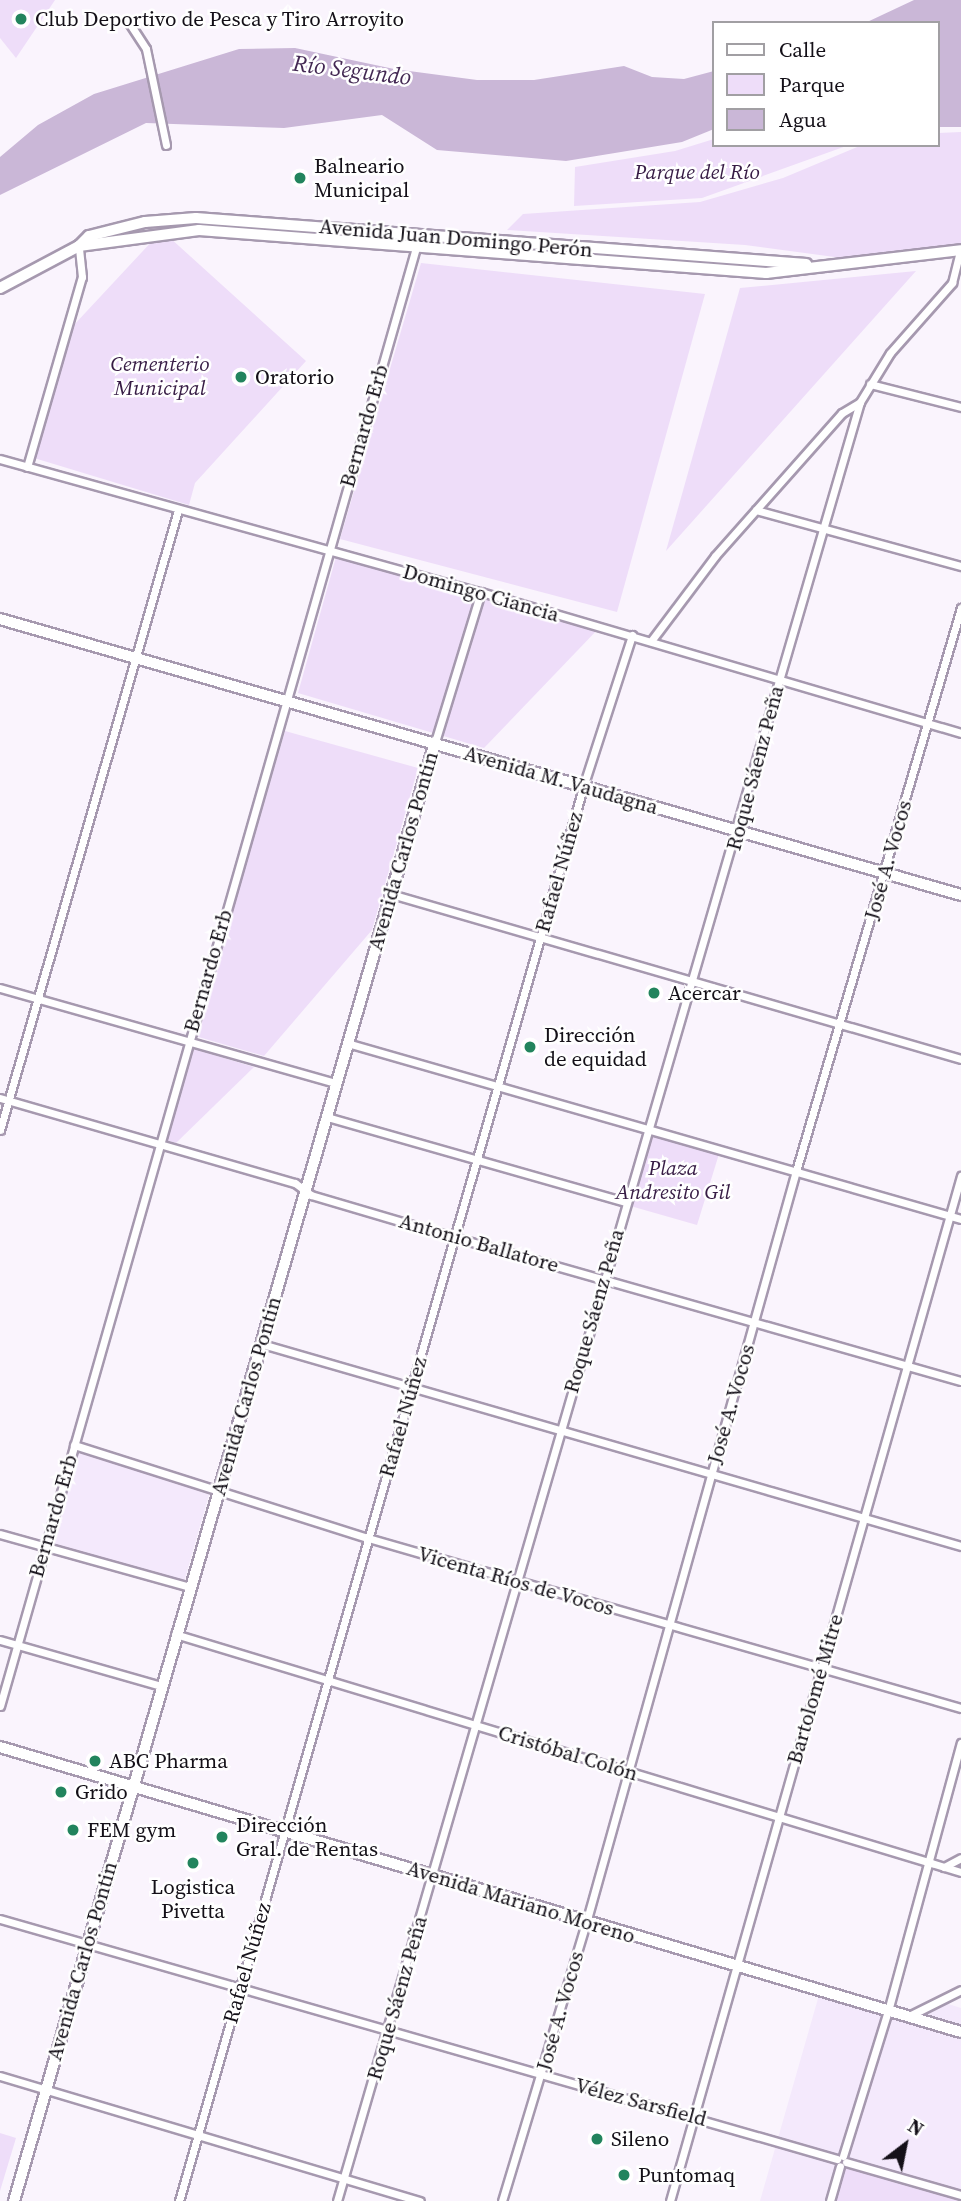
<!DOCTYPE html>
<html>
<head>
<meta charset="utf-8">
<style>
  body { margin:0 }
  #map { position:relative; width:961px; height:2201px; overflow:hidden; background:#faf4fd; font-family:"Source Serif 4",serif }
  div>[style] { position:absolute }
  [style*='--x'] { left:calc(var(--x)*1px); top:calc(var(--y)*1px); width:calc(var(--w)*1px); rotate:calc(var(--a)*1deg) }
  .built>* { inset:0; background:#f4e9fc }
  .green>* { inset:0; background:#eeddf9 }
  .water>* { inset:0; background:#cab7d7 }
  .roads { filter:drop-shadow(2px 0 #a699af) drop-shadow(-2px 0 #a699af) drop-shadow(0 2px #a699af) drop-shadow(0 -2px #a699af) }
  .street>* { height:7px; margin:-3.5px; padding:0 3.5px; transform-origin:3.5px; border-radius:3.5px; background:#fff }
  .secondary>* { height:10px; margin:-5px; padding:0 5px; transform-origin:5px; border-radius:5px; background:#fff }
  .dots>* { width:19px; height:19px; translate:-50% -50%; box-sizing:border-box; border:4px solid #fff; border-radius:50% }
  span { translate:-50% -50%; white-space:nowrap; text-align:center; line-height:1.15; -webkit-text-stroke:5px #fff; paint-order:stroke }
  .poi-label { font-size:21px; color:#141018 }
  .left { translate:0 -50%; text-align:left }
  .park-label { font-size:21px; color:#371c45; font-style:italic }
  .street-label { font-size:21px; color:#141018 }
  .water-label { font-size:23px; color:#432853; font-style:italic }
  .legend { position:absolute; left:712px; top:21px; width:228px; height:126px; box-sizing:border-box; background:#fff; border:2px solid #a19fa3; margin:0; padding:9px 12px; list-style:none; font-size:21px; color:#141018 }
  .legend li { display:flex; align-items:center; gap:14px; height:35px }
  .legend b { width:35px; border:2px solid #a19fa3 }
  .north { position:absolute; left:870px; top:2110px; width:70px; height:70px; -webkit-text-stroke:5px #fff; paint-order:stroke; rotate:32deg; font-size:19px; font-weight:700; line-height:28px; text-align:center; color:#141018 }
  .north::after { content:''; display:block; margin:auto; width:24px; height:32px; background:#141018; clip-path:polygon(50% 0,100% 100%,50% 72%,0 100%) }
</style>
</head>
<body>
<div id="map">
  <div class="built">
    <i style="clip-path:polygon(77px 1451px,210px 1491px,184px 1582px,50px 1545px)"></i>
    <i style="clip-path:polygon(819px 1995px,906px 2023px,945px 2003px,961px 2008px,961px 2201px,760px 2201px)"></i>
  </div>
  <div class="green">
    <i style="clip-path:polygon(0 0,55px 0,16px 58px,0 38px)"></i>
    <i style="clip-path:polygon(961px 132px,961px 244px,842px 258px,745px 245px,507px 230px,523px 214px,700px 202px,783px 178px,862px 145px,938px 145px,938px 133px)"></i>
    <i style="clip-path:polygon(714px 139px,714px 145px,849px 145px,702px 198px,574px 206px,575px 167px,675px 151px)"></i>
    <i style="clip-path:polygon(169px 237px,306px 361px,195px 483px,189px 505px,34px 458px,73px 326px,155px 238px)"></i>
    <i style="clip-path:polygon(421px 263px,705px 294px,617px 612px,340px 539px)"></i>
    <i style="clip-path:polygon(916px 271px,666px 551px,740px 288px)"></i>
    <i style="clip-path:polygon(336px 557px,600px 627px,484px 748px,298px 693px)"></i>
    <i style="clip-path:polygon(285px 731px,418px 768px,372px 930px,264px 1056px,195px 1036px)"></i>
    <i style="clip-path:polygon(191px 1048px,254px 1067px,176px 1143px,165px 1140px)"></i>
    <i style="clip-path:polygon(648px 1135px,719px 1154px,697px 1225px,627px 1205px)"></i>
    <i style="clip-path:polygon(0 2133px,16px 2138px,0 2191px)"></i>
    <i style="clip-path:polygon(847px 2166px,961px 2199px,961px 2201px,833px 2201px)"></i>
  </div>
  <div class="water">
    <i style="clip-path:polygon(914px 0,961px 0,961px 127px,938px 127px,938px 23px,865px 23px)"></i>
    <i style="clip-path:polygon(295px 48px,394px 69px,477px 80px,534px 80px,624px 66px,652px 77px,684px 79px,714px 71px,714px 129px,682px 142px,566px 161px,437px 150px,382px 115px,284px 128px,146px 123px,0 195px,0 157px,38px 125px,94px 94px,239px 49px)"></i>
  </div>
  <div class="roads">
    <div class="street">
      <i style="--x:128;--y:21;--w:33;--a:57"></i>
      <i style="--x:146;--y:49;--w:98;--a:78.2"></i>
      <i style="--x:870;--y:384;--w:94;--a:14.2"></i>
      <i style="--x:0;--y:459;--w:499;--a:15.5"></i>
      <i style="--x:481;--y:592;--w:500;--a:16.37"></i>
      <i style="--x:27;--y:467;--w:198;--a:-73.9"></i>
      <i style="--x:82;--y:277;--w:31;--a:-96"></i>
      <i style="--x:756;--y:510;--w:213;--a:15.3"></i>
      <i style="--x:651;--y:641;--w:106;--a:-53"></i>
      <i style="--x:715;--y:556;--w:191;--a:-48.4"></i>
      <i style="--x:842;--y:413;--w:21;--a:-31"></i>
      <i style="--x:435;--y:742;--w:157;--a:-73"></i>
      <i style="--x:391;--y:894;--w:593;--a:16.14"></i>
      <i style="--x:0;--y:988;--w:349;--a:15.8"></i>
      <i style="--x:347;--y:1043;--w:639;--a:15.99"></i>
      <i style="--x:0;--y:1098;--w:307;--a:16.1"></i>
      <i style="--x:295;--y:1183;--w:20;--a:37"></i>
      <i style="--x:311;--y:1195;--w:149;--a:16.4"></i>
      <i style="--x:454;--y:1237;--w:527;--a:15.86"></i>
      <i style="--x:327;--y:1117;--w:310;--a:15.9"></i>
      <i style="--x:0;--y:1130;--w:645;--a:-73.98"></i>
      <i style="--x:262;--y:1344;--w:728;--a:16.12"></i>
      <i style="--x:74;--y:1445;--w:308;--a:17.6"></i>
      <i style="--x:368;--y:1538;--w:617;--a:16"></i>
      <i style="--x:0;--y:1534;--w:197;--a:15.6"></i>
      <i style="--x:175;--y:1634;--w:821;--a:16.85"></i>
      <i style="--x:0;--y:1640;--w:168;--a:15.9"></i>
      <i style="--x:0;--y:1706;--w:1520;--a:-74.08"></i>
      <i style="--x:944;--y:1867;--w:19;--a:-28"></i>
      <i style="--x:0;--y:1919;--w:871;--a:16"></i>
      <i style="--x:909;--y:2016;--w:58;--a:-26.6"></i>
      <i style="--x:0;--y:2076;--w:438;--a:16.6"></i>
      <i style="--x:843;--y:2156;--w:152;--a:-72.8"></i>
      <i style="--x:888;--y:2011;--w:278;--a:-74.8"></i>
      <i style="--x:846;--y:2162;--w:120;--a:16"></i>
      <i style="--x:179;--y:2201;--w:1471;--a:-74.05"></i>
      <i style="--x:583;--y:787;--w:160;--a:-72.1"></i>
      <i style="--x:337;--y:2201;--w:1873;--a:-73.79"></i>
      <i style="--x:860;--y:402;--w:57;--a:-58.5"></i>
      <i style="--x:890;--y:353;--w:94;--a:-48.5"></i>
      <i style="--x:952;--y:283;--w:34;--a:-76"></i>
      <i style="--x:502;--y:2201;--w:290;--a:-73.2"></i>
      <i style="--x:586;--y:1923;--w:781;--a:-74.4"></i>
      <i style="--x:796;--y:1171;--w:587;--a:-73.67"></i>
      <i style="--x:670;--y:2201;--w:1066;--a:-74.15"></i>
      <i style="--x:830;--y:2201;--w:36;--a:-74"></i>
    </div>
    <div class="secondary">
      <i style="--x:79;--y:246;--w:121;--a:-7.6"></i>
      <i style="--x:199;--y:230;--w:569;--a:4.34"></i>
      <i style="--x:766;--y:273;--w:196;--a:-6.7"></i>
      <i style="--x:0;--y:288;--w:89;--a:-28"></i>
      <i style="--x:79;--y:246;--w:14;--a:-45"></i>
      <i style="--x:89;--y:236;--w:58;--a:-14"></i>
      <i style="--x:145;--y:222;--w:51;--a:-4.5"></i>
      <i style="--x:196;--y:218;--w:612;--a:4.31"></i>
      <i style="--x:0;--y:619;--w:1000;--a:16.02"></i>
      <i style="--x:0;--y:1747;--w:1002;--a:16.52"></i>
      <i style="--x:14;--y:2201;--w:1519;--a:-73.9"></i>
    </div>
  </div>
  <div class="dots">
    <i style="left:21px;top:19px;background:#22845d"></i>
    <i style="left:300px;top:178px;background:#22845d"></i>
    <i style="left:241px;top:377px;background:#22845d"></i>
    <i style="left:654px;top:993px;background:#22845d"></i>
    <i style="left:530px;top:1047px;background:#22845d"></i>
    <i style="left:95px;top:1761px;background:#22845d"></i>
    <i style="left:61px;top:1792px;background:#22845d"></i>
    <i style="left:73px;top:1830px;background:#22845d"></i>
    <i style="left:222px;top:1837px;background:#22845d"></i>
    <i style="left:193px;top:1863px;background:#22845d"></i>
    <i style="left:597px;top:2139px;background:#22845d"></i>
    <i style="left:624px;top:2175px;background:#22845d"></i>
  </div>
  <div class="poi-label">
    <span class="left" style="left:35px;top:19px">Club Deportivo de Pesca y Tiro Arroyito</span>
    <span class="left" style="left:314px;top:178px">Balneario<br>Municipal</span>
    <span class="left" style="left:255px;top:377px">Oratorio</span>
    <span class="left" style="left:668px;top:993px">Acercar</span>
    <span class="left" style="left:544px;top:1047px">Dirección<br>de equidad</span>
    <span class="left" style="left:109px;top:1761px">ABC Pharma</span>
    <span class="left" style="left:75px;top:1792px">Grido</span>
    <span class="left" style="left:236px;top:1837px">Dirección<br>Gral. de Rentas</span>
    <span class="left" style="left:87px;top:1830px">FEM gym</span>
    <span style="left:193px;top:1899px">Logistica<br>Pivetta</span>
    <span class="left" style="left:611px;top:2139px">Sileno</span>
    <span class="left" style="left:638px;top:2175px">Puntomaq</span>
  </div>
  <div class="park-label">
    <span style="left:697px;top:172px">Parque del Río</span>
    <span style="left:160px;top:376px">Cementerio<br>Municipal</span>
    <span style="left:673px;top:1180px">Plaza<br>Andresito Gil</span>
  </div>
  <div class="street-label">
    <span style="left:456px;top:238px;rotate:5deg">Avenida Juan Domingo Perón</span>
    <span style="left:364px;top:426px;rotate:-74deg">Bernardo Erb</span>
    <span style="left:481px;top:593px;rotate:16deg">Domingo Ciancia</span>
    <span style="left:755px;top:768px;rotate:-75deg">Roque Sáenz Peña</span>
    <span style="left:561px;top:780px;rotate:16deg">Avenida M. Vaudagna</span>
    <span style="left:403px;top:851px;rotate:-74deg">Avenida Carlos Pontin</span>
    <span style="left:888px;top:860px;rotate:-74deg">José A. Vocos</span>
    <span style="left:559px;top:872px;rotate:-74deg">Rafael Núñez</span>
    <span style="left:208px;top:971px;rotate:-74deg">Bernardo Erb</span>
    <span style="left:479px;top:1243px;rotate:16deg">Antonio Ballatore</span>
    <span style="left:594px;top:1311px;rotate:-74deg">Roque Sáenz Peña</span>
    <span style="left:246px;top:1396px;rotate:-74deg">Avenida Carlos Pontin</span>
    <span style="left:731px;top:1404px;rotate:-74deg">José A. Vocos</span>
    <span style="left:403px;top:1417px;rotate:-74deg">Rafael Núñez</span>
    <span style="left:53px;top:1516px;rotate:-74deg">Bernardo Erb</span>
    <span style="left:516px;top:1581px;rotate:16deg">Vicenta Ríos de Vocos</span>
    <span style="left:815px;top:1689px;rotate:-74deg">Bartolomé Mitre</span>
    <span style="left:568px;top:1753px;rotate:17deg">Cristóbal Colón</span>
    <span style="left:521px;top:1902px;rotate:17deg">Avenida Mariano Moreno</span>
    <span style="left:82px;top:1961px;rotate:-74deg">Avenida Carlos Pontin</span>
    <span style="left:247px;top:1963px;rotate:-74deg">Rafael Núñez</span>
    <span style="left:397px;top:1998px;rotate:-74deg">Roque Sáenz Peña</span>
    <span style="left:560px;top:2011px;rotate:-74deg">José A. Vocos</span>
    <span style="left:641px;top:2102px;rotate:15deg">Vélez Sarsfield</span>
  </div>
  <div class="water-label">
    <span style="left:352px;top:70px;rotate:7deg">Río Segundo</span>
  </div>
  <ul class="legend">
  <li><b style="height:9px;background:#fff"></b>Calle</li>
  <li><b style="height:19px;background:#eeddf9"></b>Parque</li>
  <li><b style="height:19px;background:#cab7d7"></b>Agua</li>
  </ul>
  <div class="north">N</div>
</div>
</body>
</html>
